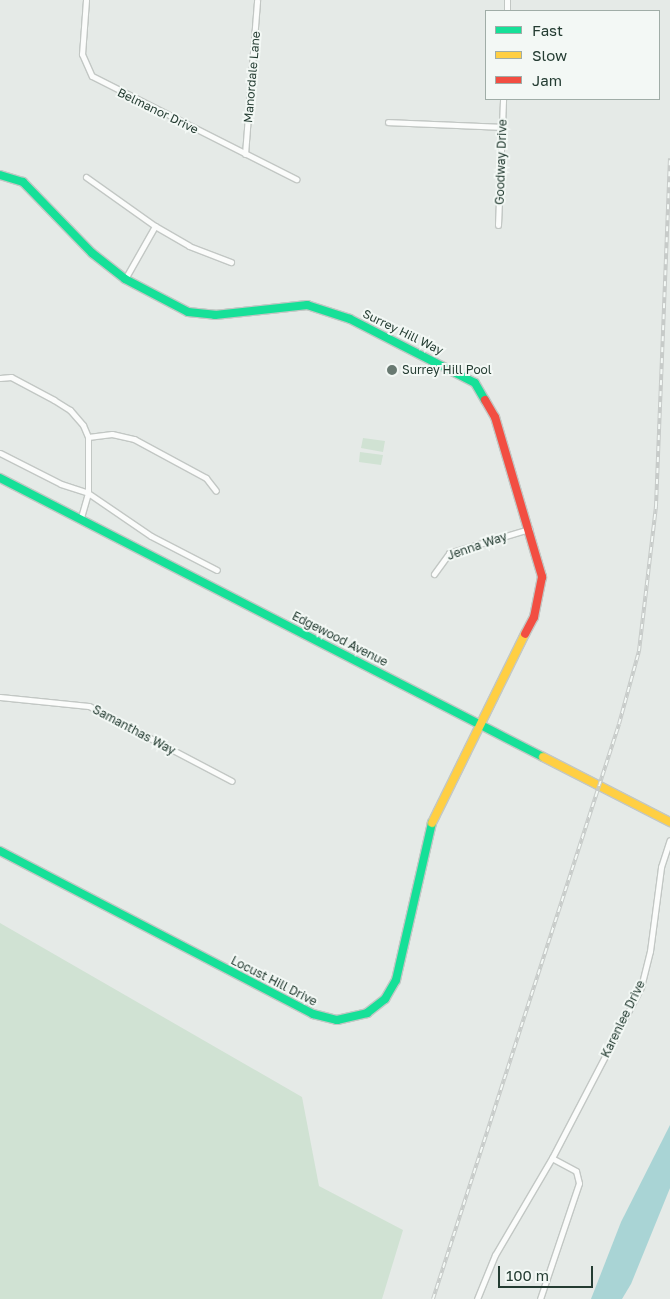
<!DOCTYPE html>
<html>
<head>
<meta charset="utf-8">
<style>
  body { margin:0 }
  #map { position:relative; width:670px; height:1299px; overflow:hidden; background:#e5eae7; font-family:"Golos Text",sans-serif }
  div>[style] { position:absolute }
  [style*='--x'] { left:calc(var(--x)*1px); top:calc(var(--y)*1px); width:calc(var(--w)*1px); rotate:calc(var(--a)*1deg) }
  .green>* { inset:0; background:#d0e2d3 }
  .water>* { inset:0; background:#a9d4d5 }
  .roads { filter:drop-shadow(1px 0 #c2c7c4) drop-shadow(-1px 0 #c2c7c4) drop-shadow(0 1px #c2c7c4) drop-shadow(0 -1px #c2c7c4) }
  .street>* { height:5px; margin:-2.5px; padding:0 2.5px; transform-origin:2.5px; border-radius:2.5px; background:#fbfcfb }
  .fast>* { height:8px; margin:-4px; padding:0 4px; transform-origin:4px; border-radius:4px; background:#16e098 }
  .slow>* { height:8px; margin:-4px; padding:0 4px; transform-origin:4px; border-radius:4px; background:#ffcf43 }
  .jam>* { height:8px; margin:-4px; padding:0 4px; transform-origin:4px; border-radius:4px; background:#f24e42 }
  .rail>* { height:4px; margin-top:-2px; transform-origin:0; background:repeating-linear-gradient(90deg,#f3f8f5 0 5.5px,#c7cbc9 0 11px); box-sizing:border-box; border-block:1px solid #c7cbc9 }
  .dots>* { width:14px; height:14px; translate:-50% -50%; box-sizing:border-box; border:2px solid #f3f8f5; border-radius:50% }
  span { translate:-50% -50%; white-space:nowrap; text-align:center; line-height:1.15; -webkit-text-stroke:4px #f3f8f5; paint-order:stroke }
  .street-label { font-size:12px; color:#243c32 }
  .poi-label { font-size:12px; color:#243c32 }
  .left { translate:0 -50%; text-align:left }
  .legend { position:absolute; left:485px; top:10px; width:175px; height:90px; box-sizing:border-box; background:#f3f8f5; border:1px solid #a0ada7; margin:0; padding:6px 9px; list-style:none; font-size:15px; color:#243c32 }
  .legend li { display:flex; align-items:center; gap:10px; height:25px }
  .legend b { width:25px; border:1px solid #a0ada7 }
  .scale { position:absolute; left:498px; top:1266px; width:95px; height:22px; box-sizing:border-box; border:2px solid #243c32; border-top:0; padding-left:6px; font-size:15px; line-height:18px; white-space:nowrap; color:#243c32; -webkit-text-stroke:4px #f3f8f5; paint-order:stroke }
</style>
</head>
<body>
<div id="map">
  <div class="green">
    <i style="clip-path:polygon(363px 438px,385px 441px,383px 452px,361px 448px)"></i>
    <i style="clip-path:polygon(360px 452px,383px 455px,381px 465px,359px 462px)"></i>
    <i style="clip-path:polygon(0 923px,302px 1097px,319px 1186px,403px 1230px,382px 1299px,0 1299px)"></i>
  </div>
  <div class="water">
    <i style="clip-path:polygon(670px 1125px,670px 1188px,631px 1284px,622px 1299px,591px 1299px,621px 1222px)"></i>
  </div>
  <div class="roads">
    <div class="street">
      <i style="--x:86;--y:0;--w:54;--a:94.2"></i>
      <i style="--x:82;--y:54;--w:24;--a:66"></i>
      <i style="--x:92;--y:76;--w:229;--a:26.8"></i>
      <i style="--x:507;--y:11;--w:11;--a:-90"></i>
      <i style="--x:388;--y:122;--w:114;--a:2.5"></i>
      <i style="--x:245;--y:154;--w:154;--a:-85.5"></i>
      <i style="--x:86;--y:177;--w:85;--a:35.4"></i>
      <i style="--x:155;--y:226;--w:39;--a:30"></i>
      <i style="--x:189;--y:246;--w:45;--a:20.9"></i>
      <i style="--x:498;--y:225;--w:126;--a:-87.7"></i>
      <i style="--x:125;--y:279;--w:61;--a:-60.5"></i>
      <i style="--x:0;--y:378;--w:11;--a:-5"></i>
      <i style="--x:11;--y:377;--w:49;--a:28.1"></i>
      <i style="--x:54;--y:400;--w:19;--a:32"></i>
      <i style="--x:70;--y:410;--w:20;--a:49"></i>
      <i style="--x:83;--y:425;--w:13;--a:67"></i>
      <i style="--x:88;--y:437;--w:56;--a:90"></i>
      <i style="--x:88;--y:493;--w:26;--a:106"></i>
      <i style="--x:88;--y:437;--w:24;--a:-7"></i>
      <i style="--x:112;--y:434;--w:23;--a:13"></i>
      <i style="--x:134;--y:439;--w:82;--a:28.4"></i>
      <i style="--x:206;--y:478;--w:16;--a:52"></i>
      <i style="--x:0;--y:453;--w:68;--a:26.9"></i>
      <i style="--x:61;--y:484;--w:28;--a:18"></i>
      <i style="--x:88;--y:493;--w:76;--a:34.3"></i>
      <i style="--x:151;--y:536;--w:74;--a:27.3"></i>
      <i style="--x:434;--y:574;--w:26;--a:-54"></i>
      <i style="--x:449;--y:553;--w:84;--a:-16.7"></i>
      <i style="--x:0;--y:697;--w:89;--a:5.8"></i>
      <i style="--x:89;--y:706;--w:161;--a:27.7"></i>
      <i style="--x:477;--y:1299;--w:48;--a:-67.8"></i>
      <i style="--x:495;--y:1255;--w:113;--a:-59.6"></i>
      <i style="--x:552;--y:1158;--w:193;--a:-62.5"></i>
      <i style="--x:641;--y:987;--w:37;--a:-76"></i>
      <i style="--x:650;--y:951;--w:85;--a:-82.5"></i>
      <i style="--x:661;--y:867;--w:28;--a:-72"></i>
      <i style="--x:540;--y:1299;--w:122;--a:-71.4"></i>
      <i style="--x:579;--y:1183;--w:12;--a:-104"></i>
      <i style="--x:576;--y:1171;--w:27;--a:-152"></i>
    </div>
    <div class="fast">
      <i style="--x:0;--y:175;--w:24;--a:17"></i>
      <i style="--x:23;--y:182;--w:99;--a:45.8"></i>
      <i style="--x:92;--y:253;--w:42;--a:38.2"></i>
      <i style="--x:125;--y:279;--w:71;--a:27.6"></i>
      <i style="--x:188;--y:312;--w:27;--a:6"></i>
      <i style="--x:215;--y:315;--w:93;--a:-6.2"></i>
      <i style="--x:307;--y:305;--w:45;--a:18"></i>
      <i style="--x:350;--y:319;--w:140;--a:27.1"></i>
      <i style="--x:475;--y:383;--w:20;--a:60"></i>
      <i style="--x:0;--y:478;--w:610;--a:27.19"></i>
      <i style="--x:0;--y:851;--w:353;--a:27.5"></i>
      <i style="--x:313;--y:1014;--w:25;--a:14"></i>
      <i style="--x:337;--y:1020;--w:31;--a:-13"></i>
      <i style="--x:367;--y:1013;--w:23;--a:-38"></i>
      <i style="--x:385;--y:999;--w:22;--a:-60"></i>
      <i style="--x:396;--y:980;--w:161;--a:-77.1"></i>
    </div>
    <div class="slow">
      <i style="--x:543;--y:757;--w:143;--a:27.1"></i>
      <i style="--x:432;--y:823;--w:211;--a:-63.8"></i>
    </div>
    <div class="jam">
      <i style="--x:485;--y:400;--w:20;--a:60"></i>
      <i style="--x:495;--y:417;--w:167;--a:73.6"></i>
      <i style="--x:542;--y:577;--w:41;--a:101.3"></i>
      <i style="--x:534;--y:617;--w:19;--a:118"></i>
    </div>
  </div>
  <div class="rail">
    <i style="--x:433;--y:1299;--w:604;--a:-72.07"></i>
    <i style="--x:619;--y:724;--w:76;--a:-74.7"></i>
    <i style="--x:639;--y:651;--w:146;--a:-83.3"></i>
    <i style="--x:656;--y:506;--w:348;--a:-87.7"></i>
  </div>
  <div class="dots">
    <i style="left:392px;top:370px;background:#687971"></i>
  </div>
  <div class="street-label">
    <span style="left:252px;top:77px;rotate:-85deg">Manordale Lane</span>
    <span style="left:158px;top:111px;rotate:26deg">Belmanor Drive</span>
    <span style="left:501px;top:162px;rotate:-88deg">Goodway Drive</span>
    <span style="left:403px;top:332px;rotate:26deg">Surrey Hill Way</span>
    <span style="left:477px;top:546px;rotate:-19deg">Jenna Way</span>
    <span style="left:340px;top:639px;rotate:27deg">Edgewood Avenue</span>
    <span style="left:134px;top:730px;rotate:28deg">Samanthas Way</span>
    <span style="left:274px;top:981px;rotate:27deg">Locust Hill Drive</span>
    <span style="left:623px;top:1019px;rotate:-64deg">Karenlee Drive</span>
  </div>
  <div class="poi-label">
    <span class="left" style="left:402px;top:370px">Surrey Hill Pool</span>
  </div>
  <ul class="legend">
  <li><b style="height:6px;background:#16e098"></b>Fast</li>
  <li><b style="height:6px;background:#ffcf43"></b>Slow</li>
  <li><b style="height:6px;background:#f24e42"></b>Jam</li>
  </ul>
  <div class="scale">100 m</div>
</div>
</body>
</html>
